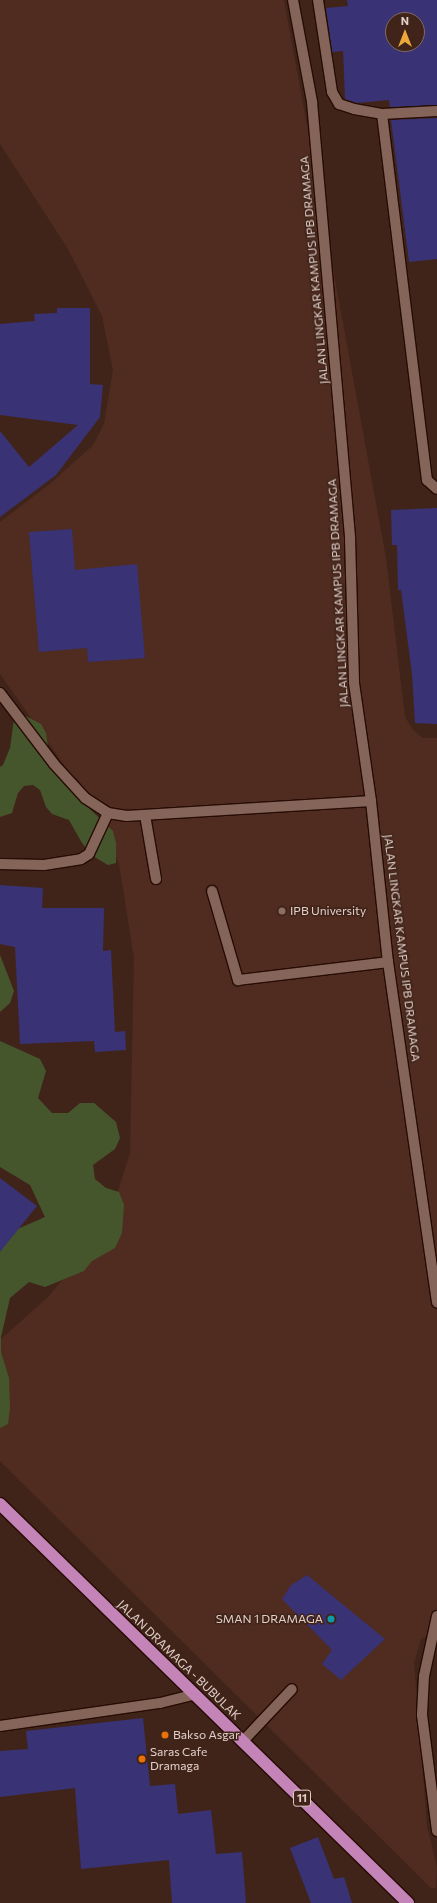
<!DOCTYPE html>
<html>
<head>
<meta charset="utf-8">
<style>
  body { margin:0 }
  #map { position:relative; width:437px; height:1903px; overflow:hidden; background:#40241a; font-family:Commissioner,sans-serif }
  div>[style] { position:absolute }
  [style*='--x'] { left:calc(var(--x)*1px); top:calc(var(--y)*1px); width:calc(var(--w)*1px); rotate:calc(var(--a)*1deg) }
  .built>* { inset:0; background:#4f2c1f }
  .green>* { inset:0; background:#46562c }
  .building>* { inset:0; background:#393274 }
  .roads { filter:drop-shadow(1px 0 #260c04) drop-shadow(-1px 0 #260c04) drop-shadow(0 1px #260c04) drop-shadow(0 -1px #260c04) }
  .minor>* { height:10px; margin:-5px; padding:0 5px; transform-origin:5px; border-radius:5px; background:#856559 }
  .highway>* { height:12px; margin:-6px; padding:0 6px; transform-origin:6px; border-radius:6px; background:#c484b7 }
  .dots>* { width:11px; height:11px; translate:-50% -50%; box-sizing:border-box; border:2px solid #40241a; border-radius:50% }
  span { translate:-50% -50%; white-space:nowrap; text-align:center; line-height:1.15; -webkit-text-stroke:3px #40241a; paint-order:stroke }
  .shield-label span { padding:1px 3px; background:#40241a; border:1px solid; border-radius:3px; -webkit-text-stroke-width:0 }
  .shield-label { font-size:11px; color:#e1cfc8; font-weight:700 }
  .street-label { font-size:12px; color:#e1cfc8 }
  .poi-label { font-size:12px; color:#e1cfc8 }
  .left { translate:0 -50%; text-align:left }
  .right { translate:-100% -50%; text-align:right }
  .north { position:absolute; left:385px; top:12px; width:40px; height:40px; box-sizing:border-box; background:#40241a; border:1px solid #806860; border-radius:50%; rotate:0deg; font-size:11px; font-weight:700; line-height:16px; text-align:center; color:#e1cfc8 }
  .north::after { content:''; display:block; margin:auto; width:14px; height:18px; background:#eda83b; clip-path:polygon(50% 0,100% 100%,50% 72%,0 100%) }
</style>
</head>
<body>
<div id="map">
  <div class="built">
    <i style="clip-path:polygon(0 0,284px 0,386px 558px,405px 717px,413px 730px,423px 738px,437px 738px,437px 1631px,421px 1639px,414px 1663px,427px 1826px,437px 1867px,436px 1888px,431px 1888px,0 1461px,0 1340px,49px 1296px,95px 1240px,111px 1213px,130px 1153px,134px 958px,119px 864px,100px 816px,0 674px,0 522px,51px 483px,93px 445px,104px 424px,113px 370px,102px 316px,68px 249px,0 144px)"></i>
  </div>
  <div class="green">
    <i style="clip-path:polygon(22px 714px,41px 724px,46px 733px,49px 753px,75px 795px,113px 831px,116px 843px,116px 863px,108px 865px,93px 856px,82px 843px,69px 820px,52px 814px,46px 807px,40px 790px,33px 785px,24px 786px,18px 793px,12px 813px,0 817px,0 767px,3px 765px,10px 748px,14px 719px)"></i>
    <i style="clip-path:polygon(0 955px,14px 991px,10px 1003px,0 1012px)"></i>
    <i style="clip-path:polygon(0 1041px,40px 1059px,46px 1071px,38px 1098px,52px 1113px,68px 1113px,80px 1103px,94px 1103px,116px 1122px,120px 1138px,115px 1149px,93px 1165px,95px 1179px,106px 1188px,119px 1192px,124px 1205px,122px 1233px,115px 1248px,92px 1261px,84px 1271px,45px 1287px,29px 1282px,10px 1298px,1px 1337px,1px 1352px,9px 1378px,10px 1408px,8px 1424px,0 1428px,0 1230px,20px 1228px,45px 1217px,30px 1185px,0 1167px)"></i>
  </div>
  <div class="building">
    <i style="clip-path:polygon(evenodd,347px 0,437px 0,437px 105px,390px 107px,389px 100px,357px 103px,345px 99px,343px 51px,332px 52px,326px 8px,348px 6px,347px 0,393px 20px,417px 20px,417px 44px,393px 44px,393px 20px)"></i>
    <i style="clip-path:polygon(437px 118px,437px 259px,409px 262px,391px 120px)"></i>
    <i style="clip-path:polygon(57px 308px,90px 308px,90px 384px,103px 385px,100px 417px,56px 475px,0 517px,0 431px,29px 467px,78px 425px,0 415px,0 324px,35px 321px,34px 314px,57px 313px)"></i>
    <i style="clip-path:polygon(437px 508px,437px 724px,415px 723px,412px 674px,401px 590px,398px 590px,397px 545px,392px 545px,391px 510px)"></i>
    <i style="clip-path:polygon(72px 529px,75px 570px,137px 564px,145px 658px,88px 662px,87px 648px,39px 652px,29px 532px)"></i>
    <i style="clip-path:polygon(0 885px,43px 888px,42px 908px,104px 908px,103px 951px,111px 950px,115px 1032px,125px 1031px,126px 1050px,95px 1052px,94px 1041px,20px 1044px,15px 947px,0 944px)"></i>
    <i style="clip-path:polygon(0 1178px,37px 1206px,0 1252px)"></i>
    <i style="clip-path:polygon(307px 1575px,385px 1639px,341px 1680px,322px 1664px,332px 1650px,282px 1599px,291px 1585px)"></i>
    <i style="clip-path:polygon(143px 1718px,150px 1786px,175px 1784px,178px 1814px,211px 1810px,216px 1854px,242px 1852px,246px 1903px,172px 1903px,169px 1860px,81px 1869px,75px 1788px,0 1797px,0 1751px,28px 1749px,26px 1731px)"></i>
    <i style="clip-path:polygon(318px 1837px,334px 1879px,344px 1877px,352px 1903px,311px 1903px,290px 1848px)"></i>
  </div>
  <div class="roads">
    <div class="minor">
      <i style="--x:293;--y:0;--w:104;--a:79.4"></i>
      <i style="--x:312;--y:102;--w:438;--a:85"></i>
      <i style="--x:350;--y:538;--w:145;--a:88.4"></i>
      <i style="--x:354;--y:683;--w:119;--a:81.8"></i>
      <i style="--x:371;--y:801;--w:162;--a:84"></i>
      <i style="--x:388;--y:962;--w:344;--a:81.8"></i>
      <i style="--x:318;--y:0;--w:93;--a:81.3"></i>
      <i style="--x:332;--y:92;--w:14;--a:60"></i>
      <i style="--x:339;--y:104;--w:16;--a:18"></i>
      <i style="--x:354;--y:109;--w:28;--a:10"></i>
      <i style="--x:382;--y:114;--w:55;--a:-3.1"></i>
      <i style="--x:382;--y:114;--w:369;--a:83"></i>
      <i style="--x:427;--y:480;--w:13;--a:42"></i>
      <i style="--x:0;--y:693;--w:89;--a:52.7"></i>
      <i style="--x:54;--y:764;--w:46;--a:47.6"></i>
      <i style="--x:85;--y:798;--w:27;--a:33"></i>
      <i style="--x:108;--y:813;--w:19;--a:9"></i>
      <i style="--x:127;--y:816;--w:244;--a:-3.5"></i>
      <i style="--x:145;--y:815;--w:65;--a:80.2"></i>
      <i style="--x:0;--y:864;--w:44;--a:1.3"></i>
      <i style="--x:44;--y:865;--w:37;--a:-9"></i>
      <i style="--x:81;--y:859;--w:9;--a:-32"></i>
      <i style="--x:89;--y:854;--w:45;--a:-65.1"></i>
      <i style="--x:212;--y:891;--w:93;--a:73.7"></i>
      <i style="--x:238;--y:980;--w:151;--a:-6.8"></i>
      <i style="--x:437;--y:1616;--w:61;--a:102.2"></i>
      <i style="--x:424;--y:1676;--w:39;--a:93"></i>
      <i style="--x:422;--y:1715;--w:117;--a:82.6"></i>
      <i style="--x:0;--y:1726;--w:162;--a:-8.2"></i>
      <i style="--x:160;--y:1703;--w:36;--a:-14"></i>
      <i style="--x:243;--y:1741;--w:71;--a:-46.7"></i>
    </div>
    <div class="highway">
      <i style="--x:0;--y:1504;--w:571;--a:44.36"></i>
    </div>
  </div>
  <div class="dots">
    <i style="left:282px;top:911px;background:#8d6e63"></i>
    <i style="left:331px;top:1619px;background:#0f9aa8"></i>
    <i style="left:165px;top:1735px;background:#e8710a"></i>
    <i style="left:142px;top:1759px;background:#e8710a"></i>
  </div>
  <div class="shield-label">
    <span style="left:302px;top:1798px">11</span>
  </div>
  <div class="street-label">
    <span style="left:314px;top:270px;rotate:-95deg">JALAN LINGKAR KAMPUS IPB DRAMAGA</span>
    <span style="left:338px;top:593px;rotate:-93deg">JALAN LINGKAR KAMPUS IPB DRAMAGA</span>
    <span style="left:402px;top:948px;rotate:83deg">JALAN LINGKAR KAMPUS IPB DRAMAGA</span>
    <span style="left:179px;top:1660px;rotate:44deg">JALAN DRAMAGA - BUBULAK</span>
  </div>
  <div class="poi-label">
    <span class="left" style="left:290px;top:911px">IPB University</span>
    <span class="right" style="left:323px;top:1619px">SMAN 1 DRAMAGA</span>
    <span class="left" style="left:173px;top:1735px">Bakso Asgar</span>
    <span class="left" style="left:150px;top:1759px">Saras Cafe<br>Dramaga</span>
  </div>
  <div class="north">N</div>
</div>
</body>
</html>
